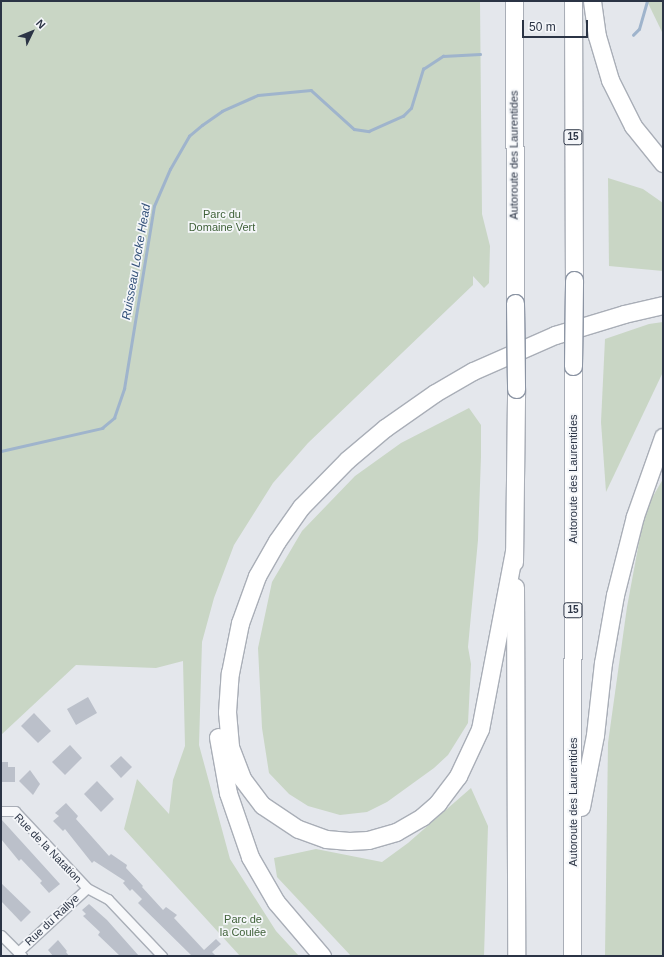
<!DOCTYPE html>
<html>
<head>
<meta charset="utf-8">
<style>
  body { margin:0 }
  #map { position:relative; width:664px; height:957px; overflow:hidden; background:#e4e7ec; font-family:Helvetica,sans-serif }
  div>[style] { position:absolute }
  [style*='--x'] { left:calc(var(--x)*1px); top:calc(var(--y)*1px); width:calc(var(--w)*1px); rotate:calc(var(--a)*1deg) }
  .green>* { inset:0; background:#c9d6c5 }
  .stream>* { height:2.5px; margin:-1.25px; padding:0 1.25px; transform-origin:1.25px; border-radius:1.25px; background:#9fb4cc }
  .building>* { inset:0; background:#bbc0ca }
  .roads { filter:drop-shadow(1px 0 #a9aeb7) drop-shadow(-1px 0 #a9aeb7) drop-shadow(0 1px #a9aeb7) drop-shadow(0 -1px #a9aeb7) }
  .minor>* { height:9px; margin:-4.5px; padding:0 4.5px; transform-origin:4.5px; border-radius:4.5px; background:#f7f8fa }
  .motorway>* { height:17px; margin:-8.5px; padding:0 8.5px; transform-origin:8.5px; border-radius:8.5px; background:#fff }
  .bridges { filter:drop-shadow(1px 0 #8b94a3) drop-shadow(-1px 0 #8b94a3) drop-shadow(0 1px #8b94a3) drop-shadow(0 -1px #8b94a3) }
  .motorway-bridge>* { height:17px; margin:-8.5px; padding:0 8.5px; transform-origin:8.5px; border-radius:8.5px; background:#fff }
  span { translate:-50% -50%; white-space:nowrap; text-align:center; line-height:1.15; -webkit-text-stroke:3.5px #f4f6f9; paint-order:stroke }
  .shield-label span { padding:1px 3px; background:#f4f6f9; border:1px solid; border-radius:3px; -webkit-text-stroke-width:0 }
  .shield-label { font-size:10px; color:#2b3445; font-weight:700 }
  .street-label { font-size:11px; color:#2b3445 }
  .park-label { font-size:11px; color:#3f6138 }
  .water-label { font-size:12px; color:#34527a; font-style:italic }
  .frame { position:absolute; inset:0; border:2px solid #2b3445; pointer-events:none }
  .north { position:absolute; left:12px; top:12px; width:40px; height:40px; -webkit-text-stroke:3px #f4f6f9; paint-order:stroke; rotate:47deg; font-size:11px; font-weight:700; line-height:16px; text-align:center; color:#2b3445 }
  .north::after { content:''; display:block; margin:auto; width:14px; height:18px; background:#2b3445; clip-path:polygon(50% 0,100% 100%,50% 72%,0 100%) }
  .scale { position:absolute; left:522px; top:20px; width:66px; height:18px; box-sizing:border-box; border:2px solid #2b3445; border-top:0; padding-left:5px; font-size:12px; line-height:14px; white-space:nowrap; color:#2b3445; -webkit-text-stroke:3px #f4f6f9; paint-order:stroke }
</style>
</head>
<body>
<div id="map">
  <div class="green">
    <i style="clip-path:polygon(1px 1px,480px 1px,482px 214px,490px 246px,489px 283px,484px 288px,473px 276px,473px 285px,308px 443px,273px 483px,234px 545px,214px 598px,202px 642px,199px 745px,230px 859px,276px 931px,299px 956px,240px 956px,124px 829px,137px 779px,169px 814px,173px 780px,185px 746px,183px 661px,156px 668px,76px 665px,1px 735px)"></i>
    <i style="clip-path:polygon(647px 1px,663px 1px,663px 34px)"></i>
    <i style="clip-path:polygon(608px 178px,643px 189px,663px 203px,663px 271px,609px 266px)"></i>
    <i style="clip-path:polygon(663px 322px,663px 372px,606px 492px,601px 422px,605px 339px,649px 324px)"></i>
    <i style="clip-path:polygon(469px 408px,481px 425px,481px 457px,478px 540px,468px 647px,471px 664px,468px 723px,448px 755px,434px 768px,387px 802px,367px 812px,340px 815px,308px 806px,289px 794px,269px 773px,262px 728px,258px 648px,272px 582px,302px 531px,355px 476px,401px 443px)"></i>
    <i style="clip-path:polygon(663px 479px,663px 956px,605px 956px,608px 743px,627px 607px,645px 510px)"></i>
    <i style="clip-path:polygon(471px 788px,488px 826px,484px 956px,351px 956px,277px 877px,274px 858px,316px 849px,382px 862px,408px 843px)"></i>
  </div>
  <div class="stream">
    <i style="--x:633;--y:35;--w:8;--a:-45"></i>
    <i style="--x:639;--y:29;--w:29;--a:-74"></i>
    <i style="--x:1;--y:451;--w:104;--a:-12.8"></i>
    <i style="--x:102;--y:428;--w:16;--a:-40"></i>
    <i style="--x:114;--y:418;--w:31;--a:-71"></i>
    <i style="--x:124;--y:389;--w:185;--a:-80.7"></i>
    <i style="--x:154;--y:206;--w:40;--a:-66.6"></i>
    <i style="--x:170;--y:169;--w:38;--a:-60"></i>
    <i style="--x:189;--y:136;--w:17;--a:-40"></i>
    <i style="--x:202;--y:125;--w:24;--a:-35"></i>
    <i style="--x:222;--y:111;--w:39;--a:-24"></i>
    <i style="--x:258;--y:95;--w:53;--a:-5.4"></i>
    <i style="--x:311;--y:90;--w:58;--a:42.2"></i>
    <i style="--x:354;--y:129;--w:15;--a:8"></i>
    <i style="--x:369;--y:131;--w:37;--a:-24"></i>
    <i style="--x:403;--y:116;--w:11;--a:-45"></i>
    <i style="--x:411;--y:108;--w:41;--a:-72.9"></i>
    <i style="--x:423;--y:69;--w:24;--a:-33"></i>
    <i style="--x:443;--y:56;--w:37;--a:-3"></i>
  </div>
  <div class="building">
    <i style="clip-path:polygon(88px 697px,97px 713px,76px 725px,67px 709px)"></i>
    <i style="clip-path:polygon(34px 713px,51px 731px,38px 743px,21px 726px)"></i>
    <i style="clip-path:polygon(70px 745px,82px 758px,65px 775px,52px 762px)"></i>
    <i style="clip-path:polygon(121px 756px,132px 767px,121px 778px,110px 766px)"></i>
    <i style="clip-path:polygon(1px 762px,8px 762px,8px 767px,15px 767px,15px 782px,1px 782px)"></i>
    <i style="clip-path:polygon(30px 770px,40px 784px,33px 795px,19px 781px)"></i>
    <i style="clip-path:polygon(97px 781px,114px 799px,101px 812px,84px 794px)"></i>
    <i style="clip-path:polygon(66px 803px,78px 816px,76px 819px,109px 856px,111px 854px,127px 865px,126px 868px,143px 886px,142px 887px,163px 910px,166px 907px,177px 915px,174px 918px,204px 950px,216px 939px,221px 944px,212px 952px,216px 956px,192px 956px,138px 903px,142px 899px,132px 889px,130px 891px,123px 883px,125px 881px,94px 861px,92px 863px,65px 829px,63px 831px,53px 821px,59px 816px,55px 813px)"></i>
    <i style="clip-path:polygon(1px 819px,60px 884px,49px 893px,40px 883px,42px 881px,21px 859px,19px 861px,1px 839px)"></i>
    <i style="clip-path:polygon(1px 883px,31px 912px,21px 922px,1px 901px)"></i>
    <i style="clip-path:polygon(89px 904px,107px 920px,139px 956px,120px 956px,98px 935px,100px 932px,83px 916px,86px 914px,82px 910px)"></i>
    <i style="clip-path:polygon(58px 940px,67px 951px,66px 952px,69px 956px,53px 956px,48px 950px)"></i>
  </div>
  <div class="roads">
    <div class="minor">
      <i style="--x:1;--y:811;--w:14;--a:0"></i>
      <i style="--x:15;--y:811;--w:105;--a:46.9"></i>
      <i style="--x:87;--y:888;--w:24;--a:28"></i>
      <i style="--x:108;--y:899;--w:79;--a:46.5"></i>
      <i style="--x:1;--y:935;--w:30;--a:45"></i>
      <i style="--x:18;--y:952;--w:94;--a:-42.8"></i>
    </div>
    <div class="motorway">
      <i style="--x:514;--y:1;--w:302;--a:89.8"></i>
      <i style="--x:573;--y:1;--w:279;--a:89.8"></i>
      <i style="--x:592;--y:1;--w:35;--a:82"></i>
      <i style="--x:597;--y:36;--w:46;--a:73.5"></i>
      <i style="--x:610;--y:80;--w:51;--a:63.4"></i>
      <i style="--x:633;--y:126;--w:48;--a:51"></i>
      <i style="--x:514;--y:551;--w:181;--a:100.8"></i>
      <i style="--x:480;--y:729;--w:52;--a:115.1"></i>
      <i style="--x:458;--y:776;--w:34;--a:127"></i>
      <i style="--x:438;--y:803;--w:21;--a:139"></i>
      <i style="--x:422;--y:817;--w:30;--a:150"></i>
      <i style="--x:396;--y:832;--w:29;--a:164"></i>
      <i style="--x:368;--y:840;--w:19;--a:177"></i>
      <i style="--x:349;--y:841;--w:23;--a:-175"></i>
      <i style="--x:326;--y:839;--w:30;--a:-160"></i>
      <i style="--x:298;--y:829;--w:43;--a:-146.3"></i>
      <i style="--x:262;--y:805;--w:34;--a:-127"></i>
      <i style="--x:242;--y:778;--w:34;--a:-111"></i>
      <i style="--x:230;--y:746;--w:34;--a:-95"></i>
      <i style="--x:227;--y:712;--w:39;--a:-86"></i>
      <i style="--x:230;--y:673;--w:51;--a:-78.7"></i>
      <i style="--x:240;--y:623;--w:50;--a:-70.1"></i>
      <i style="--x:257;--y:576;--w:40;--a:-60.3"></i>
      <i style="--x:277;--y:541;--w:42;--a:-54.8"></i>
      <i style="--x:301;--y:507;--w:66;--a:-45.6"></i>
      <i style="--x:347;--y:460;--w:50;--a:-40.1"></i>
      <i style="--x:385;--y:428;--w:61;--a:-35"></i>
      <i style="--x:435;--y:393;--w:44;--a:-30.1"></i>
      <i style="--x:473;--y:371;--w:90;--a:-23.7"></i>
      <i style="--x:555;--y:335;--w:72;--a:-16.9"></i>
      <i style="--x:624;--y:314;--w:40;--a:-13"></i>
      <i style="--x:514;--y:562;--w:173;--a:-89.3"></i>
      <i style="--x:515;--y:587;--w:369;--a:89.8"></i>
      <i style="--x:218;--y:737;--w:57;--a:79.9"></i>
      <i style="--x:228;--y:793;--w:68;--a:71"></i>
      <i style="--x:250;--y:857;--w:52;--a:60"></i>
      <i style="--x:276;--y:902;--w:71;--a:49.6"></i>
      <i style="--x:581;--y:807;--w:73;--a:-79"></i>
      <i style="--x:595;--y:735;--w:72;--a:-83.7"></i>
      <i style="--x:603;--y:663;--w:69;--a:-80"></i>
      <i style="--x:615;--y:595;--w:81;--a:-75.8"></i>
      <i style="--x:635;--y:516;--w:84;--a:-70.5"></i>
      <i style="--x:572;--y:956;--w:590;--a:-89.9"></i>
    </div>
  </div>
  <div class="bridges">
    <div class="motorway-bridge">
      <i style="--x:515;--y:303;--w:86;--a:89.3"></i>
      <i style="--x:573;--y:366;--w:86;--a:-89.3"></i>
    </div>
  </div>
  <div class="shield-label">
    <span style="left:573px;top:137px">15</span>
    <span style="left:573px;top:610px">15</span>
  </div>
  <div class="street-label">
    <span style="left:514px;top:155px;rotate:-90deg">Autoroute des Laurentides</span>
    <span style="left:573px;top:479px;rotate:-90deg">Autoroute des Laurentides</span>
    <span style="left:573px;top:802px;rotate:-90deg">Autoroute des Laurentides</span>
    <span style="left:48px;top:848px;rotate:46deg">Rue de la Natation</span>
    <span style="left:52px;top:920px;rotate:-43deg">Rue du Rallye</span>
  </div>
  <div class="park-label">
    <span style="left:222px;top:221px">Parc du<br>Domaine Vert</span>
    <span style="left:243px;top:926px">Parc de<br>la Coulée</span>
  </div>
  <div class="water-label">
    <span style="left:137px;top:262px;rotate:-80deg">Ruisseau Locke Head</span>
  </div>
  <div class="frame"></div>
  <div class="north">N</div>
  <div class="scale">50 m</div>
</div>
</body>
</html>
